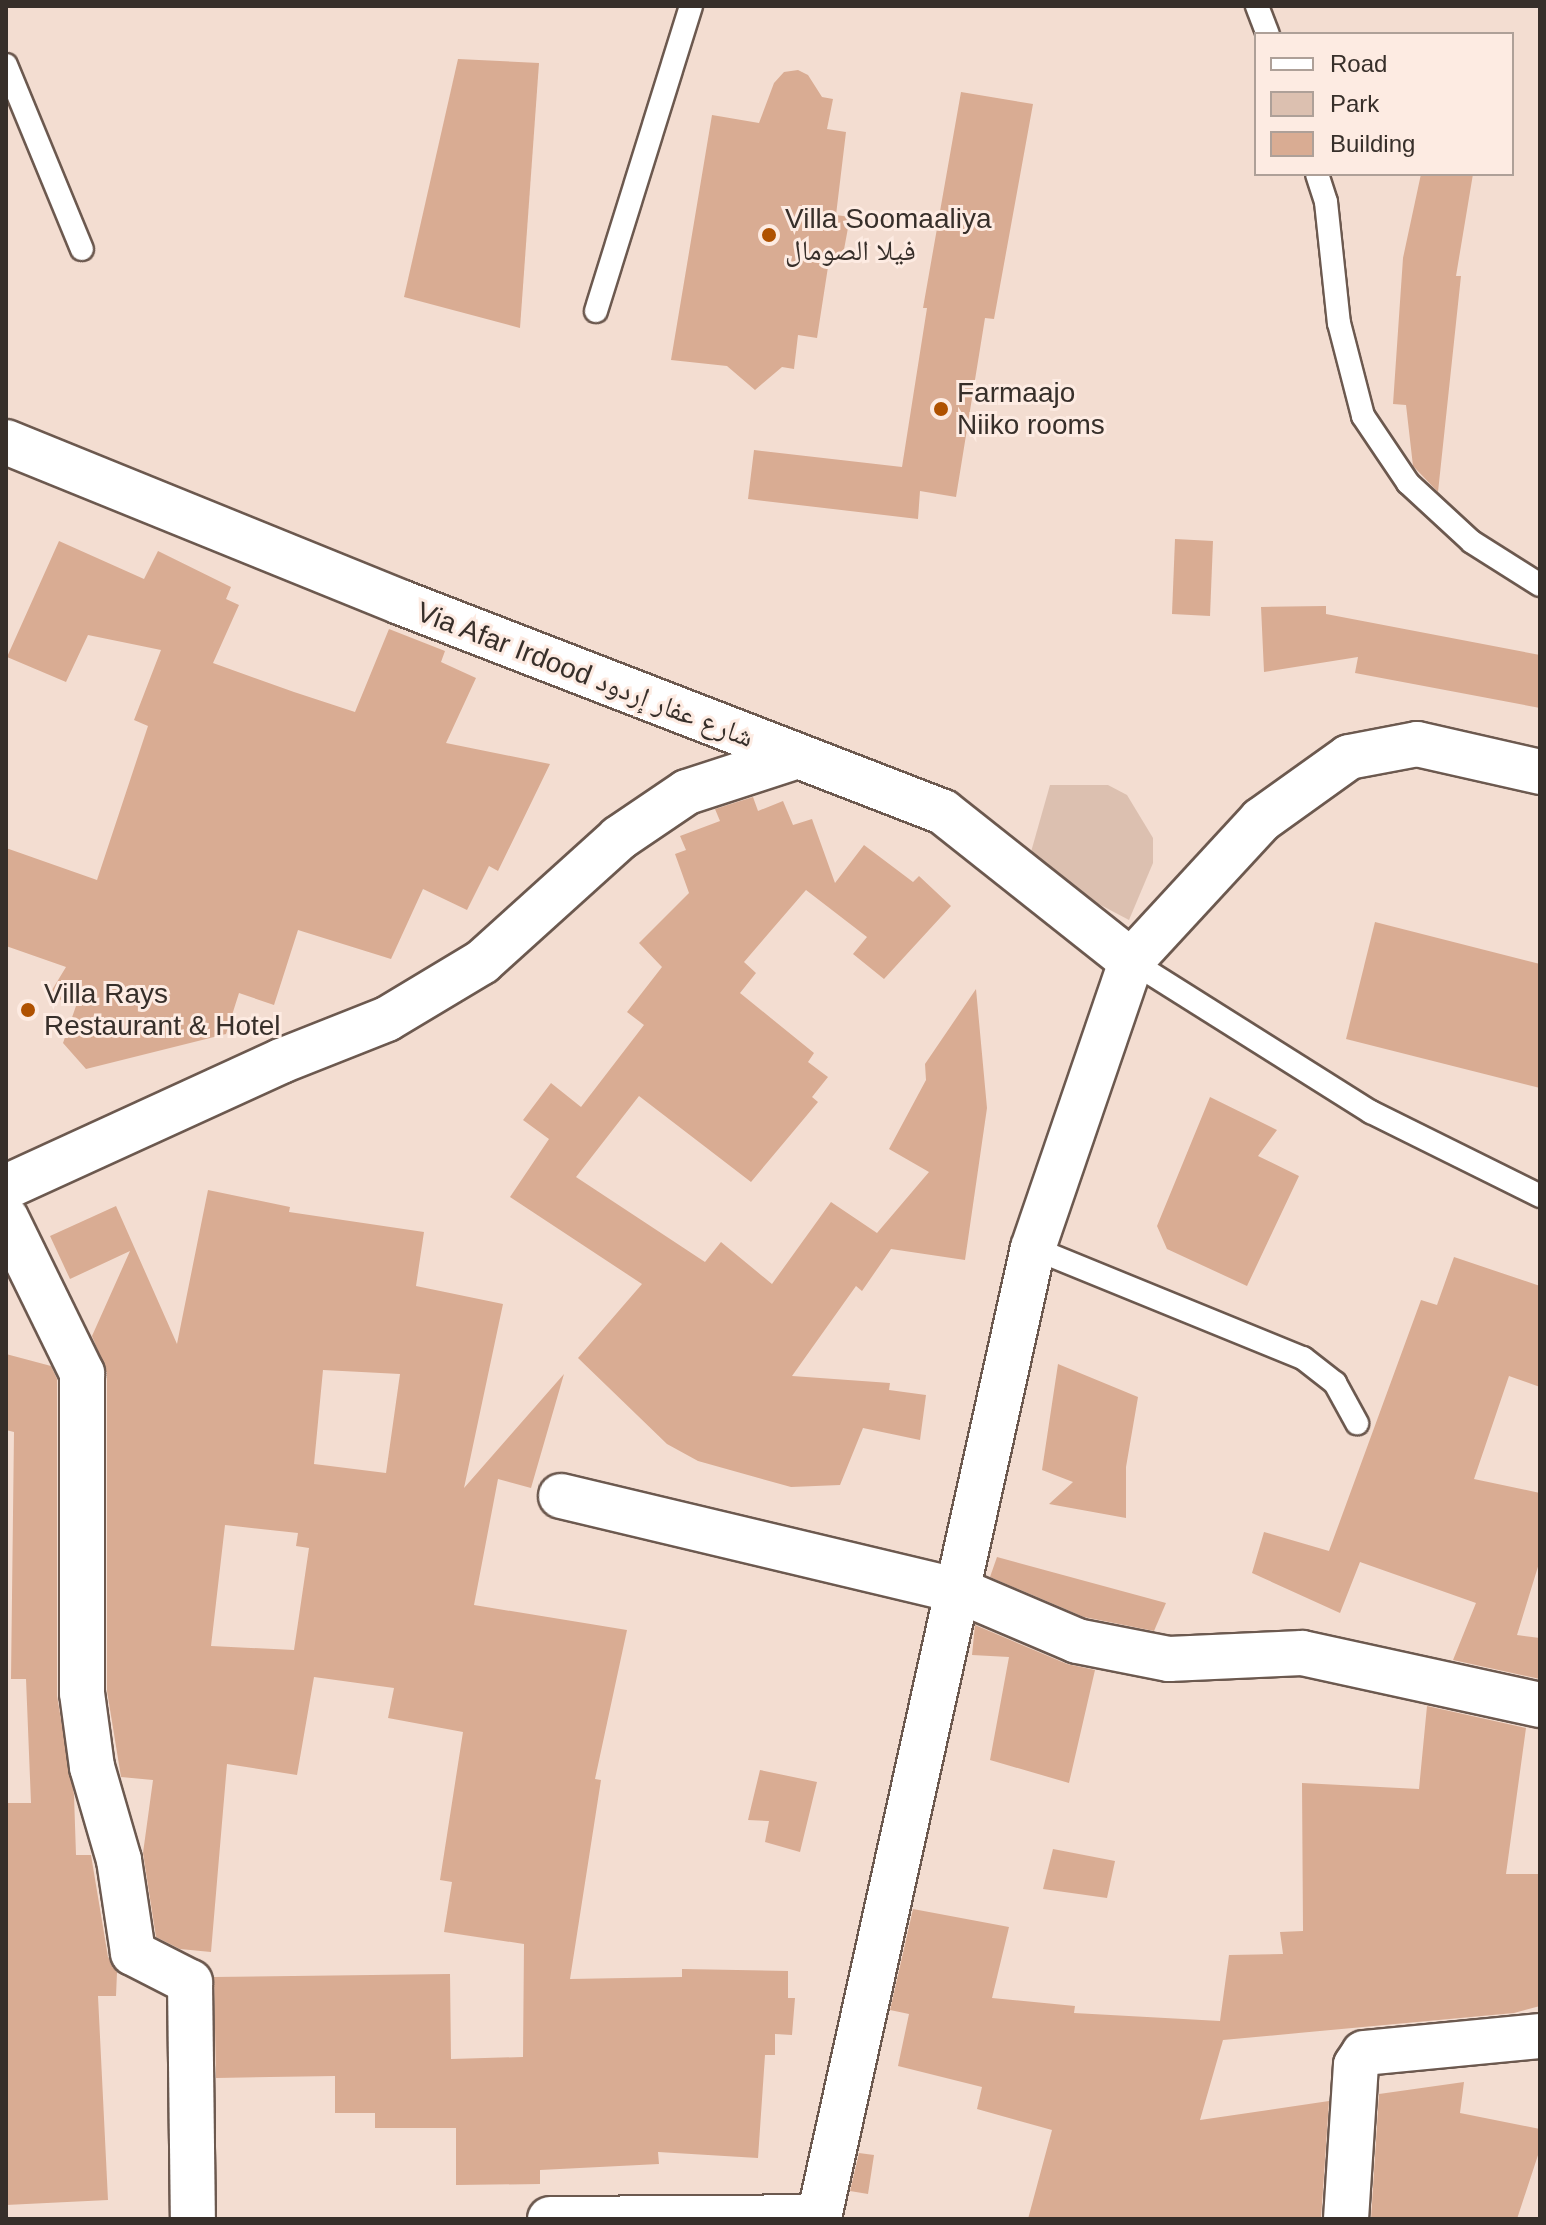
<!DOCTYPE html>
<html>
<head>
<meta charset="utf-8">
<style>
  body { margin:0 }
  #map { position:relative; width:1546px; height:2225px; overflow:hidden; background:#f3ddd1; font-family:Arial,"Noto Naskh Arabic",sans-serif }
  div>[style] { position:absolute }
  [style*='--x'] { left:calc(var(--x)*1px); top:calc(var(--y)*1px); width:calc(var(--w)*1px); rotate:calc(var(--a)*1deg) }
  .green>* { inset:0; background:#dcc0b0 }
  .building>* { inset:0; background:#d9ac93 }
  .roads { filter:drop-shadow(2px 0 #6c594f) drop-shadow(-2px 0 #6c594f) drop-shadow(0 2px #6c594f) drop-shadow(0 -2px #6c594f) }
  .lane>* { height:22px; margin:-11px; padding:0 11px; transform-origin:11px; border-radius:11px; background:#fff }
  .street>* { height:44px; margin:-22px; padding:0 22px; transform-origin:22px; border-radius:22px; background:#fff }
  .secondary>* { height:44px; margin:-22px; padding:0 22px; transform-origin:22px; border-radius:22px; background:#fff }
  .dots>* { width:22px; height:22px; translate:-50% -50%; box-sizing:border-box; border:4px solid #fdebe2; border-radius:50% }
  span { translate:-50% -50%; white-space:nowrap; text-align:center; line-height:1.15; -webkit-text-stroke:6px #fdebe2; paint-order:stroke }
  .poi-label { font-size:28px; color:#372f2a }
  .left { translate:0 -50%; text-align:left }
  .street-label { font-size:28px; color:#372f2a }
  .frame { position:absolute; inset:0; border:8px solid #372f2a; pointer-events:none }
  .legend { position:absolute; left:1254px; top:32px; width:260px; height:144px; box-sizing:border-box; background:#fdebe2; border:2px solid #aea098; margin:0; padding:10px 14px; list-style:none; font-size:24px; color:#372f2a }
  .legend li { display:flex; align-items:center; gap:16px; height:40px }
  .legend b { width:40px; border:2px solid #aea098 }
</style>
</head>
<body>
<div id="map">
  <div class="green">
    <i style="clip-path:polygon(1050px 785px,1108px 785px,1127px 795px,1153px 838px,1153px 863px,1129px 920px,1027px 866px)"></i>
  </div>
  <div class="building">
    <i style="clip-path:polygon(458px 59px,539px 63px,520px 328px,404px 297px)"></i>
    <i style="clip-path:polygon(798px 70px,808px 75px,822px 97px,833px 99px,827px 129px,846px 132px,836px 215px,850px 217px,843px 255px,830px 254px,817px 338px,798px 335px,794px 369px,782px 367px,755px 390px,727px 366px,671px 360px,712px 115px,759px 123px,774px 83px,784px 72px)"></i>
    <i style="clip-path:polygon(961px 92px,1033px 104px,994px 319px,985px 318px,956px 497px,920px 491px,918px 519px,748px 499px,754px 450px,902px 467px,927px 308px,923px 308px)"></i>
    <i style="clip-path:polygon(1421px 174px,1473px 174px,1456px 276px,1461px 276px,1438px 492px,1413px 466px,1406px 405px,1393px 404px,1403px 258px)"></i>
    <i style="clip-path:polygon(1175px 539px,1213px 541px,1210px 616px,1172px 614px)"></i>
    <i style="clip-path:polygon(59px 541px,144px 579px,158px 551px,231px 587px,226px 599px,239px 605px,213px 663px,294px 692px,355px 712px,389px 629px,445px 651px,441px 662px,476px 678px,446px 743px,550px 764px,498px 871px,489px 866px,467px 910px,423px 889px,391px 959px,298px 930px,274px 1005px,239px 993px,226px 1034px,86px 1069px,63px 1043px,76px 1006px,49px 995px,66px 967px,6px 946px,6px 848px,97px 880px,148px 726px,134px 720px,161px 650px,88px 635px,66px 682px,7px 657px)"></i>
    <i style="clip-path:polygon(1326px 606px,1326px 614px,1540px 655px,1540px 708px,1355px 673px,1358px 657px,1264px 672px,1261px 607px)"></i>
    <i style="clip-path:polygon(753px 797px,758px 811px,783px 801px,793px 825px,812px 819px,835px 883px,864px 845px,913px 882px,919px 876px,951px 906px,884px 979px,853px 954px,867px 937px,806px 890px,744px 962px,756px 973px,740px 993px,814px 1053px,808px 1062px,828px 1077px,812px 1097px,818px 1102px,751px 1182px,639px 1096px,576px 1177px,705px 1262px,721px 1242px,772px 1284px,831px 1202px,877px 1233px,929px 1172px,889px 1149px,926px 1080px,925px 1064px,976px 989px,987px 1108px,965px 1260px,891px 1249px,862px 1291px,856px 1286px,792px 1376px,890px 1383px,889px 1390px,926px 1395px,920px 1440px,863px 1428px,840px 1485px,791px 1487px,698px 1461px,667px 1444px,578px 1358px,642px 1284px,510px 1197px,549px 1139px,523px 1120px,551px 1083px,581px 1107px,644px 1025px,627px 1012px,662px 967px,639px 943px,689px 893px,675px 854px,686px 850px,680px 836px,720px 821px,715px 809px)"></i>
    <i style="clip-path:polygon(1375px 922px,1540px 964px,1540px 1088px,1346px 1039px)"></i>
    <i style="clip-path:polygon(1210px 1097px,1277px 1130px,1258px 1156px,1299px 1176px,1247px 1286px,1167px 1249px,1157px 1226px)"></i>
    <i style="clip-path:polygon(evenodd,208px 1190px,290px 1207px,289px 1212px,424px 1232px,416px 1286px,503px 1304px,464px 1488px,564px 1374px,531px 1488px,498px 1479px,474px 1605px,627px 1630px,595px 1779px,601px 1780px,570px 1979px,682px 1977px,682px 1969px,788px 1971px,788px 1998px,795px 1998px,792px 2035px,775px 2034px,775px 2055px,765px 2055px,758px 2158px,658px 2152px,659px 2164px,540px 2170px,540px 2184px,456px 2185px,456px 2128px,375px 2128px,375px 2113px,335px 2113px,335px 2076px,216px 2078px,214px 1977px,450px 1974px,451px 2059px,523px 2057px,524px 1944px,444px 1932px,452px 1882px,440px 1880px,463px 1732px,388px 1718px,394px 1688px,314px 1677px,297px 1775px,227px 1764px,211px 1952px,180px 1949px,156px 1937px,143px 1853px,153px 1780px,121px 1777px,107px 1691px,107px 1373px,92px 1336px,130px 1251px,70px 1279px,50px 1236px,116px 1206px,177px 1344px,208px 1190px,323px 1370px,400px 1374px,386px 1473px,314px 1464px,323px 1370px,208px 1190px,225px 1525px,298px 1533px,296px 1546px,309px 1548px,294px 1650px,211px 1646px,225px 1525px)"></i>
    <i style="clip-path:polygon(1454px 1257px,1540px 1286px,1540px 1387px,1509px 1376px,1474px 1479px,1540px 1493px,1540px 1560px,1517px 1635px,1540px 1638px,1540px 1679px,1453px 1660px,1476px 1603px,1360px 1562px,1340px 1613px,1252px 1573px,1264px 1532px,1329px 1551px,1421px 1300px,1437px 1305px)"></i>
    <i style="clip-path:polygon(6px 1354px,51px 1366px,57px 1379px,57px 1696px,74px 1795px,76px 1855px,91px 1855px,108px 1957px,117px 1972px,116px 1996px,98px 1996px,108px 2200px,6px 2205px,6px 1803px,31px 1803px,26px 1679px,11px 1679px,14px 1432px,6px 1430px)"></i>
    <i style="clip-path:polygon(1058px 1364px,1138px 1397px,1126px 1467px,1126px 1518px,1049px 1504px,1073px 1482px,1042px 1470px)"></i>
    <i style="clip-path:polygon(997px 1557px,1166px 1603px,1154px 1631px,1084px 1617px,990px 1577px)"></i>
    <i style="clip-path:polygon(975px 1625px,1067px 1664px,1095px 1670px,1069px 1783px,990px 1760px,1009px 1657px,972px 1655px)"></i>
    <i style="clip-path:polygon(1427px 1706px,1526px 1728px,1506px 1874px,1540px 1874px,1540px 2006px,1514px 2013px,1223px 2040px,1200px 2120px,1329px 2101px,1321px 2219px,1028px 2219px,1052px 2130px,977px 2109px,982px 2087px,898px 2066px,909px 2014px,890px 2010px,913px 1909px,1009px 1927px,992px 1998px,1075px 2006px,1074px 2013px,1220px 2021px,1229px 1955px,1283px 1954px,1280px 1932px,1303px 1931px,1302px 1783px,1419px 1789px)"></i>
    <i style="clip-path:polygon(760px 1770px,817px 1782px,800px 1852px,765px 1842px,769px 1821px,748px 1820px)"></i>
    <i style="clip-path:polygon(1053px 1849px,1115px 1861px,1107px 1898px,1043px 1889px)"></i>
    <i style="clip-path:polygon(1464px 2082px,1460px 2113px,1540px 2129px,1540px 2149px,1517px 2219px,1371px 2219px,1379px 2094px)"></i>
    <i style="clip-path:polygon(859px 2153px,874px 2155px,868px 2194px,850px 2191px)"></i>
  </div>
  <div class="roads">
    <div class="lane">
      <i style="--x:1257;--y:6;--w:30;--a:69"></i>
      <i style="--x:6;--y:65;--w:199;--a:67.6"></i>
      <i style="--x:1317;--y:174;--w:29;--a:72"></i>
      <i style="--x:1326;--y:202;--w:122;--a:83.9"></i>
      <i style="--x:1339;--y:323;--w:96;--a:75.5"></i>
      <i style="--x:1363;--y:416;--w:81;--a:56.1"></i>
      <i style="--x:1408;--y:483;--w:87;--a:42.7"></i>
      <i style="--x:1472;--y:542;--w:80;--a:32.3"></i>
      <i style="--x:596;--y:311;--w:319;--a:-72.7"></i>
      <i style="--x:1131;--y:961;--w:284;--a:32.2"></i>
      <i style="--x:1371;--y:1112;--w:189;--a:26.4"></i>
      <i style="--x:1033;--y:1248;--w:292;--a:22.2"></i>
      <i style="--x:1303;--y:1358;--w:41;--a:38"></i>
      <i style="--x:1335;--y:1383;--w:46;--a:61.2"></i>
    </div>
    <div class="street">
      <i style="--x:6;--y:1187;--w:302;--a:-24.6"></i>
      <i style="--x:281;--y:1061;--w:114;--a:-21.6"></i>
      <i style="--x:387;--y:1019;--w:111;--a:-31"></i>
      <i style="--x:482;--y:962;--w:185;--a:-42.1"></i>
      <i style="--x:619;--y:838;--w:82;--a:-34.1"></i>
      <i style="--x:687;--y:792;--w:114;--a:-18"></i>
      <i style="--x:6;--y:1218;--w:173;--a:63.9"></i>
      <i style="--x:82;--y:1373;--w:320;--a:90"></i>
      <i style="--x:82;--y:1693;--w:75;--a:82.3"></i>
      <i style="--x:92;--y:1767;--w:97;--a:73.8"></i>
      <i style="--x:119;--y:1860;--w:94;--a:81.4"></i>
      <i style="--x:133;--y:1953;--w:64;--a:27"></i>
      <i style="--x:190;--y:1982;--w:237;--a:89.3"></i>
      <i style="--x:561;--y:1496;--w:410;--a:13.4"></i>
      <i style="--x:960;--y:1591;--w:127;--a:23.1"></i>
      <i style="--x:1077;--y:1641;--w:94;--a:11.1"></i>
      <i style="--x:1169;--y:1659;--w:133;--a:-2.6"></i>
      <i style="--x:1302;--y:1653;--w:244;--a:12.3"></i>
      <i style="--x:1346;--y:2219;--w:154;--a:-86.3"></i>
      <i style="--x:1356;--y:2065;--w:14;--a:-56"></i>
      <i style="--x:1364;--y:2053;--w:177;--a:-5.5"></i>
    </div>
    <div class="secondary">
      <i style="--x:6;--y:442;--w:425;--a:22.1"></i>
      <i style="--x:400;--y:602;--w:582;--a:21.14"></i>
      <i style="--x:943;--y:812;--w:240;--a:38.4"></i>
      <i style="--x:550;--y:2219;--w:269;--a:-0.4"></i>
      <i style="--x:819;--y:2217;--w:992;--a:-77.55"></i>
      <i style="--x:1033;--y:1248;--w:303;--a:-71.1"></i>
      <i style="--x:1131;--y:961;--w:192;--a:-47.3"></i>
      <i style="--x:1261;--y:820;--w:108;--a:-35.6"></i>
      <i style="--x:1349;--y:757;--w:69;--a:-10.8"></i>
      <i style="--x:1417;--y:744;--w:126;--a:12.8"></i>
    </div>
  </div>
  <div class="dots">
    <i style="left:769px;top:235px;background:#af5100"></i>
    <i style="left:941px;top:409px;background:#af5100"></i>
    <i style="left:28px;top:1010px;background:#af5100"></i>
  </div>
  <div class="poi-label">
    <span class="left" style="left:785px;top:235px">Villa Soomaaliya<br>فيلا الصومال</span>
    <span class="left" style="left:957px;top:409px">Farmaajo<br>Niiko rooms</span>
    <span class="left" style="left:44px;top:1010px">Villa Rays<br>Restaurant &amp; Hotel</span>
  </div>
  <div class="street-label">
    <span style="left:585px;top:675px;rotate:21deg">Via Afar Irdood شارع عفار إردود</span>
  </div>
  <div class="frame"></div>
  <ul class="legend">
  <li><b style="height:10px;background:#fff"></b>Road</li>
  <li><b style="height:22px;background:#dcc0b0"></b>Park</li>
  <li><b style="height:22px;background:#d9ac93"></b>Building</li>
  </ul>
</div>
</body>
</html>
